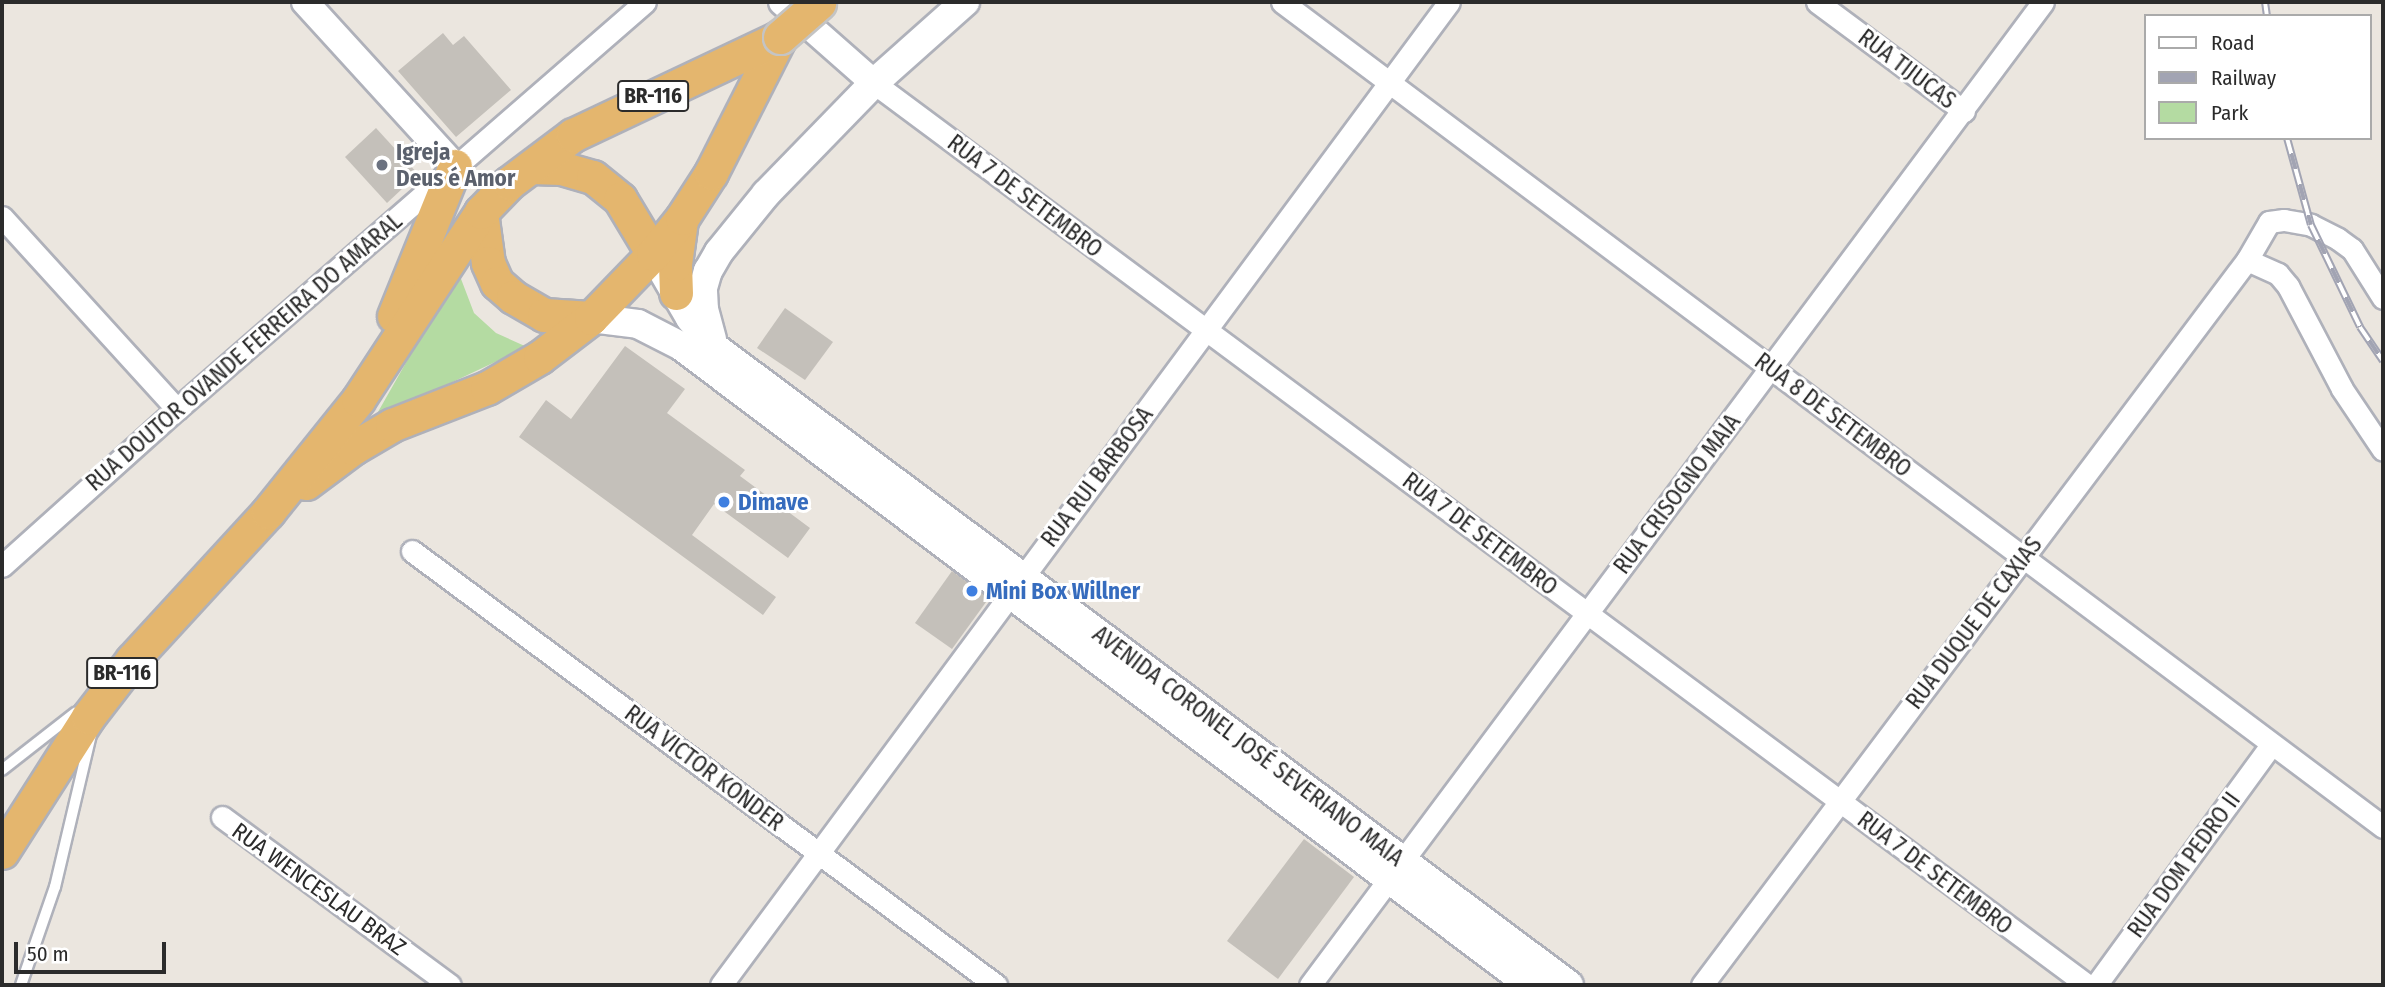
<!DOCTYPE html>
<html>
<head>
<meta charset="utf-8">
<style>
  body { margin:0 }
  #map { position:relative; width:2385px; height:987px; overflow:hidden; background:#ebe6df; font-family:"Fira Sans Condensed",sans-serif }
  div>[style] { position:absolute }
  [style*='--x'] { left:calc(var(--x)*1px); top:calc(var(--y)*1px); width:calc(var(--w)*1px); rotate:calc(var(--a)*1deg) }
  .green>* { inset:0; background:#b4dba2 }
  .building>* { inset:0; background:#c4c0ba }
  .roads { filter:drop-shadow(2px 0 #afb1ba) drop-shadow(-2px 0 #afb1ba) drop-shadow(0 2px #afb1ba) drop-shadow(0 -2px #afb1ba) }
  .service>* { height:10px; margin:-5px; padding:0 5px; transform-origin:5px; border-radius:5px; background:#fff }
  .minor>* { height:21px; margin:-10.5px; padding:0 10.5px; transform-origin:10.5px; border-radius:10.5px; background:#fff }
  .tertiary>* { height:26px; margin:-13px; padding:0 13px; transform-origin:13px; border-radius:13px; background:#fff }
  .secondary>* { height:28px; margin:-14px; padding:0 14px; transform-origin:14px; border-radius:14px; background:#fff }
  .trunk>* { height:33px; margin:-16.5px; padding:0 16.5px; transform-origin:16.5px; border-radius:16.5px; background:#e4b66e }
  .rail>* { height:8px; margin-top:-4px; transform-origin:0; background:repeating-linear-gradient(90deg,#fff 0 16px,#a2a4b3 0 32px); box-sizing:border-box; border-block:2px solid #a2a4b3 }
  .bridges { filter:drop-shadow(2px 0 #c4c4c4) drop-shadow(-2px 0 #c4c4c4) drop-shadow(0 2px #c4c4c4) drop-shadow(0 -2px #c4c4c4) }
  .trunk-bridge>* { height:33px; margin:-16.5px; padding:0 16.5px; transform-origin:16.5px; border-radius:16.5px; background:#e4b66e }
  .dots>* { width:19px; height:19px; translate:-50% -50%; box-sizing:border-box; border:4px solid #fff; border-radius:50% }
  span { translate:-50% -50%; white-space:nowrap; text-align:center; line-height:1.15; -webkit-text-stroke:6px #fff; paint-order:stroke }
  .shield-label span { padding:2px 5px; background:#fff; border:2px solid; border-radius:5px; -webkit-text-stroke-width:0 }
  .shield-label { font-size:21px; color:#2b2b2b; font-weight:700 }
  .street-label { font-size:23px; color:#2b2b2b }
  .worship-label { font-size:23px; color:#5b616d; font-weight:700 }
  .left { translate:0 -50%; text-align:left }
  .shop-label { font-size:23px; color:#366cbe; font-weight:700 }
  .frame { position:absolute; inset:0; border:4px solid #2b2b2b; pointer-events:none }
  .legend { position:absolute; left:2144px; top:14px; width:228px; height:126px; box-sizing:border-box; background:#fff; border:2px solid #aaa; margin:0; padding:9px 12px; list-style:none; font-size:21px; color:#2b2b2b }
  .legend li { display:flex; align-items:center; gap:14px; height:35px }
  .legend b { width:35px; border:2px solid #aaa }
  .scale { position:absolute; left:14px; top:942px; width:152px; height:32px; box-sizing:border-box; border:4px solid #2b2b2b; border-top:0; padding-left:9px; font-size:21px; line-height:24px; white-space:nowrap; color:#2b2b2b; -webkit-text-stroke:5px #fff; paint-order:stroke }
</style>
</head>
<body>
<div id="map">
  <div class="green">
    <i style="clip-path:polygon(458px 271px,474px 313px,496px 333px,527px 347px,374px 419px)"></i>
  </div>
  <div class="building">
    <i style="clip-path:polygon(443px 33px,453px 45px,464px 36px,511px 90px,456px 137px,398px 71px)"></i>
    <i style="clip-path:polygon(376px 128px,418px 174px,387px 203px,345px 157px)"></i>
    <i style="clip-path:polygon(785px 308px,833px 342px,805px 380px,757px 348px)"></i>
    <i style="clip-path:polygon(625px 346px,685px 389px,667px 413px,745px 470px,740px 476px,810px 528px,788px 558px,714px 504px,692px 535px,776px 597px,763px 615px,519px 437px,546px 400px,571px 419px)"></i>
    <i style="clip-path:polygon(952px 571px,989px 598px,952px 649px,915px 623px)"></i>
    <i style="clip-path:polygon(1304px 839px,1354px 877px,1278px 979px,1227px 941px)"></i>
  </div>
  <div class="roads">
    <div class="service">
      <i style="--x:2;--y:770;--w:93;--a:-38"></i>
      <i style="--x:21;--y:985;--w:104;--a:-70.9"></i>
      <i style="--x:55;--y:887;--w:156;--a:-76.7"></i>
    </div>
    <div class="minor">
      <i style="--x:1282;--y:2;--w:1376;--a:36.84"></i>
      <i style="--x:1817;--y:2;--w:183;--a:36.6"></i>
      <i style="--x:874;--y:83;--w:1512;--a:36.63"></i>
      <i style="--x:2;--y:217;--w:260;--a:47.7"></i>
      <i style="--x:2247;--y:260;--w:34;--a:24"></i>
      <i style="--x:2278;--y:274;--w:16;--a:50"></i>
      <i style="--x:2288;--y:286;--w:116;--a:62.3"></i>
      <i style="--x:2342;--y:389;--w:73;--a:56.1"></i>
      <i style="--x:412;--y:551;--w:728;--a:36.62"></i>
      <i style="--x:2;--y:566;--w:235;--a:-41.9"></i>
      <i style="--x:177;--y:409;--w:620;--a:-41.01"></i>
      <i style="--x:222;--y:817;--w:283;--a:36.4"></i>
      <i style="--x:721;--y:985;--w:1223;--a:-53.48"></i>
      <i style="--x:1310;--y:985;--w:1226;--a:-53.29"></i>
      <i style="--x:1702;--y:985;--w:907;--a:-53.07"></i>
      <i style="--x:2247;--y:260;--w:44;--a:-59.9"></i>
      <i style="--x:2269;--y:222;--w:15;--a:-8"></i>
      <i style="--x:2284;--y:220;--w:27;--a:10"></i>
      <i style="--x:2311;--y:225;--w:30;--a:27"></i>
      <i style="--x:2338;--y:239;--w:17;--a:36"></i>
      <i style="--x:2352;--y:249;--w:58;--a:57.7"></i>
      <i style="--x:2096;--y:985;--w:298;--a:-53.9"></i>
    </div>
    <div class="tertiary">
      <i style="--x:305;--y:2;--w:222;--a:47.6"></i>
      <i style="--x:782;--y:2;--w:123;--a:41.4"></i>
    </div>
    <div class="secondary">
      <i style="--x:665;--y:275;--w:50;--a:59.8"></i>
      <i style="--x:690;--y:318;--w:36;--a:51"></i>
      <i style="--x:713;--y:346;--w:1068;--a:36.74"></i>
      <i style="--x:591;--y:318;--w:47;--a:7.3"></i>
      <i style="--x:638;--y:324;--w:48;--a:27.1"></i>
      <i style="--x:681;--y:346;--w:1063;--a:36.97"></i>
      <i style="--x:712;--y:339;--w:30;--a:-105"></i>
      <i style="--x:704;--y:310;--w:22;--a:-93"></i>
      <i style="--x:703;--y:288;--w:18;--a:-74"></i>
      <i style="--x:708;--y:271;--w:22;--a:-60"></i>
      <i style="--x:719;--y:252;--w:75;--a:-51"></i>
      <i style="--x:766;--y:194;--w:155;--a:-45.8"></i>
      <i style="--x:874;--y:83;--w:122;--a:-41.7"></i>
    </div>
    <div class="trunk">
      <i style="--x:532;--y:167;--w:29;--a:2"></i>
      <i style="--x:561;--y:168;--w:33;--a:16"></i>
      <i style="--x:593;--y:177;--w:35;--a:39"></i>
      <i style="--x:620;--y:199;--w:64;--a:59"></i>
      <i style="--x:481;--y:212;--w:51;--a:82.2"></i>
      <i style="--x:488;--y:263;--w:22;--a:66"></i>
      <i style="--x:497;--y:283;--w:21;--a:41"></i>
      <i style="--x:513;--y:297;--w:36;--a:30"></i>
      <i style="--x:544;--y:315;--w:47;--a:3.7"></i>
      <i style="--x:676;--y:293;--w:29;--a:-92"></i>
      <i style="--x:675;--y:264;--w:44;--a:-82.2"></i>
      <i style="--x:394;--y:316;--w:162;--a:-67.9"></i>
      <i style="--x:306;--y:483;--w:59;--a:-36.7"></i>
      <i style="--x:353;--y:448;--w:45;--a:-30.5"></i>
      <i style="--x:392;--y:425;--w:102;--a:-21.3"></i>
      <i style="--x:487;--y:388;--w:61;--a:-30.3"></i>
      <i style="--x:540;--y:357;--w:64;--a:-37.4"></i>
      <i style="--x:591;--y:318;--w:89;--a:-45.9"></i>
      <i style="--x:653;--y:254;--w:46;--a:-51.1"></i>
      <i style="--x:682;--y:218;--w:54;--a:-57.2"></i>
      <i style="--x:711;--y:173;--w:153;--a:-63.1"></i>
      <i style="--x:2;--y:852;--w:160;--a:-57.5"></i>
      <i style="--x:88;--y:717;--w:72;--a:-52.3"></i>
      <i style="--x:132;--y:660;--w:201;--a:-47.4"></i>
      <i style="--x:268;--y:512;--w:144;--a:-51.2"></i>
      <i style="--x:358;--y:400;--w:225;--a:-56.8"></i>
      <i style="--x:481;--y:212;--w:40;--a:-46"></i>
      <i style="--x:509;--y:183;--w:80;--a:-36.9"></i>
      <i style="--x:573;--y:135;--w:229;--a:-25.3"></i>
    </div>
  </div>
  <div class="rail">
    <i style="--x:2265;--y:2;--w:14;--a:82"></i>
    <i style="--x:2287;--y:138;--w:90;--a:74.6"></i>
    <i style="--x:2311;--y:225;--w:113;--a:64.3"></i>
    <i style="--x:2360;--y:327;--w:41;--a:55.9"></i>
  </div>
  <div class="bridges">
    <div class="trunk-bridge">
      <i style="--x:780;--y:37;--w:52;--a:-41.1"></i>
    </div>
  </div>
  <div class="dots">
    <i style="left:382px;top:165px;background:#6b7280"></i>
    <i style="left:724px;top:502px;background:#3f7fe0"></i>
    <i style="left:972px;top:591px;background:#3f7fe0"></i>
  </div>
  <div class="shield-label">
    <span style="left:653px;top:96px">BR-116</span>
    <span style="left:122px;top:673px">BR-116</span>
  </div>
  <div class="street-label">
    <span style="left:1907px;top:69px;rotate:37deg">RUA TIJUCAS</span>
    <span style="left:1025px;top:196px;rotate:37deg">RUA 7 DE SETEMBRO</span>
    <span style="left:244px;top:352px;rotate:-41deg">RUA DOUTOR OVANDE FERREIRA DO AMARAL</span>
    <span style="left:1833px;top:415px;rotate:37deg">RUA 8 DE SETEMBRO</span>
    <span style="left:1097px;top:477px;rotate:-53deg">RUA RUI BARBOSA</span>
    <span style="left:1677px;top:494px;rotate:-53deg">RUA CRISOGNO MAIA</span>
    <span style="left:1480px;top:534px;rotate:37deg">RUA 7 DE SETEMBRO</span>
    <span style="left:1974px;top:623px;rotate:-53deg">RUA DUQUE DE CAXIAS</span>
    <span style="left:1248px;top:746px;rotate:37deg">AVENIDA CORONEL JOSÉ SEVERIANO MAIA</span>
    <span style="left:704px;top:768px;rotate:37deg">RUA VICTOR KONDER</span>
    <span style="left:2184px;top:865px;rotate:-54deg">RUA DOM PEDRO II</span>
    <span style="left:1935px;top:873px;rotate:37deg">RUA 7 DE SETEMBRO</span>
    <span style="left:319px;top:889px;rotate:36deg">RUA WENCESLAU BRAZ</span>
  </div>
  <div class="worship-label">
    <span class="left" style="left:396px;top:165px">Igreja<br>Deus é Amor</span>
  </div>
  <div class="shop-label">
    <span class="left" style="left:738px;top:502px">Dimave</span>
    <span class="left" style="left:986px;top:591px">Mini Box Willner</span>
  </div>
  <div class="frame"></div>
  <ul class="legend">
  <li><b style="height:9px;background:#fff"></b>Road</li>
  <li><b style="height:9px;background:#a2a4b3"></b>Railway</li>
  <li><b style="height:19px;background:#b4dba2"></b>Park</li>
  </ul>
  <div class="scale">50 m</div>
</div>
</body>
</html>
